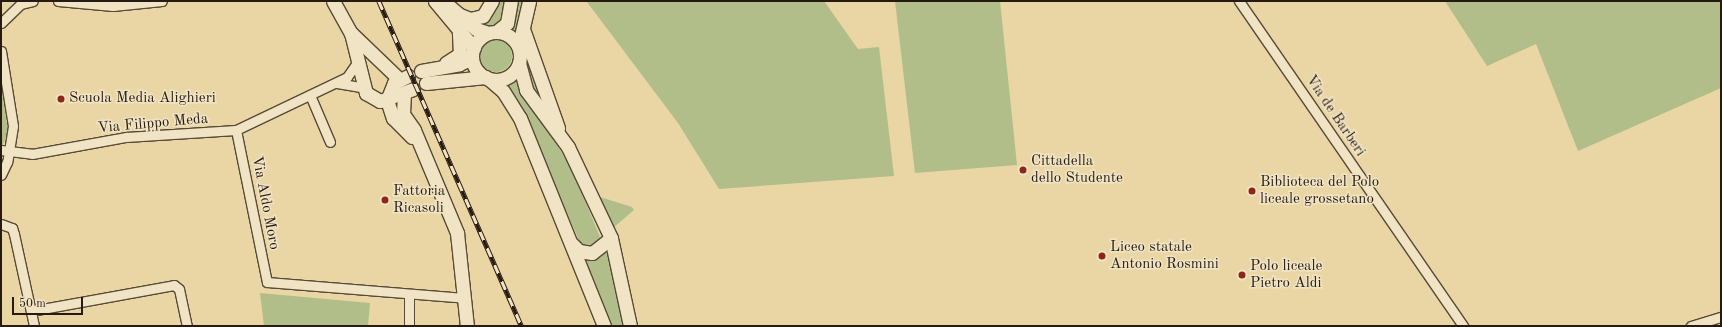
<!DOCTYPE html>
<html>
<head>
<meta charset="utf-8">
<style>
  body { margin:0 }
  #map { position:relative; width:1722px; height:327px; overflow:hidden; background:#ead5a5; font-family:"Old Standard TT",serif }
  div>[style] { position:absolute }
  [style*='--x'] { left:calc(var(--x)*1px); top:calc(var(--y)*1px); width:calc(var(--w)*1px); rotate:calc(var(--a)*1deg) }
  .green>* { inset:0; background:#b2be8a }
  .round { border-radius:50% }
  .roads { filter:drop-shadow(1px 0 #574a37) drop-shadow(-1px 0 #574a37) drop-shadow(0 1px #574a37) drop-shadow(0 -1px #574a37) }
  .street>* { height:9px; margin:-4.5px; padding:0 4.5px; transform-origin:4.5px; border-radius:4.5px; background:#f1e4c4 }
  .secondary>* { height:13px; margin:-6.5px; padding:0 6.5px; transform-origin:6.5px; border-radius:6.5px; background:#f1e4c4 }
  .secondary>.ring { margin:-6.5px; padding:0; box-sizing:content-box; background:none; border:13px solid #f1e4c4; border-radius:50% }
  .rail>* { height:4.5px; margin-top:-2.25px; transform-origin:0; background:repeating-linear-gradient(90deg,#f1e4c4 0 9px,#261b12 0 18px); box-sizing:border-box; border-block:1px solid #261b12 }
  .dots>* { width:11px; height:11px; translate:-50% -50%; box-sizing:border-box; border:2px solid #f1e4c4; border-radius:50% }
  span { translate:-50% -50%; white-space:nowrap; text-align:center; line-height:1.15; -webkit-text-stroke:3px #f1e4c4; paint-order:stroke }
  .poi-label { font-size:15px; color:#261b12 }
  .left { translate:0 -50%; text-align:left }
  .street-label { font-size:15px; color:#261b12 }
  .frame { position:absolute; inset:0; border:2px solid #261b12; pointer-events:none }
  .scale { position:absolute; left:12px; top:297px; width:71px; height:18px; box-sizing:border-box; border:2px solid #261b12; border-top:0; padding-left:5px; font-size:12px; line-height:14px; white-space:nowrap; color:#261b12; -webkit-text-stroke:3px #f1e4c4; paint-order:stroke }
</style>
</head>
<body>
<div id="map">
  <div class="green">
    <i style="clip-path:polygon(496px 1px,507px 1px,502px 23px,489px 29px,474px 24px,491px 15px)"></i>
    <i style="clip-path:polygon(515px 1px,523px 1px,516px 36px,507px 31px)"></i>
    <i style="clip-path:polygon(824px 1px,858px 49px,879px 47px,894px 176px,719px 189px,678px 123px,587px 2px)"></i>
    <i style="clip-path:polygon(895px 1px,1000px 1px,1017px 165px,915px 173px)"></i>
    <i style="clip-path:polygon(1445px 1px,1721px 1px,1721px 88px,1578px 151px,1536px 44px,1487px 66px)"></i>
    <i class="round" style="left:480px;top:40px;width:32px;height:32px"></i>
    <i style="clip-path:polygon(526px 64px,527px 64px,551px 113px,535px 97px)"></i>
    <i style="clip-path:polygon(518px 78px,526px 97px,571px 167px,600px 237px,594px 248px,581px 245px,525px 116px,507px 86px)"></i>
    <i style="clip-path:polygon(1px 84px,8px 131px,3px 145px,1px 145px)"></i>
    <i style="clip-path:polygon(600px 197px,632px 207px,634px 210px,613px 228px)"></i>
    <i style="clip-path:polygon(608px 249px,624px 326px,607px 326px,581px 259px,596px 259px)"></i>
    <i style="clip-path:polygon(260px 293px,370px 303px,368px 326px,264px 326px)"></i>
  </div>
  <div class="roads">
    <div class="street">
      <i style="--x:58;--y:1;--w:55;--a:5.2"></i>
      <i style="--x:113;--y:6;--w:49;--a:-5.8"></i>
      <i style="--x:1239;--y:1;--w:395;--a:55.4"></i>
      <i style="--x:1;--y:23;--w:28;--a:-44"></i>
      <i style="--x:21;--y:4;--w:12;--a:-14"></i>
      <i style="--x:1;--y:51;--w:76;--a:80.9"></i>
      <i style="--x:13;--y:126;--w:36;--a:99"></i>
      <i style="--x:7;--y:162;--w:14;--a:115"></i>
      <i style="--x:337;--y:83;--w:27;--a:10"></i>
      <i style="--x:310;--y:95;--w:51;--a:66.9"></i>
      <i style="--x:236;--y:130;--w:155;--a:78.5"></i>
      <i style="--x:267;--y:282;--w:198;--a:4.6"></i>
      <i style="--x:1;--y:150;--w:31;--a:7"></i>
      <i style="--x:32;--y:154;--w:96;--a:-10.3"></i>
      <i style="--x:126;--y:137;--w:110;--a:-3.6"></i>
      <i style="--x:236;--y:130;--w:123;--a:-25.5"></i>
      <i style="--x:347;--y:77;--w:19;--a:-55"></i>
      <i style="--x:1;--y:224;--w:12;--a:20"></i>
      <i style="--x:12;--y:228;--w:6;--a:72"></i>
      <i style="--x:14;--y:234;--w:94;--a:77.7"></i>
      <i style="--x:31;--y:311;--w:145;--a:-10.3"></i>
      <i style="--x:174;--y:285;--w:6;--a:39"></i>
      <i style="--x:179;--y:289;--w:38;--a:78"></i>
      <i style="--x:409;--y:326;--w:32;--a:-90"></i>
      <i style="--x:1691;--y:326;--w:31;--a:-17"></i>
    </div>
    <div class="secondary">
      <i style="--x:333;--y:1;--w:37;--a:61"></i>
      <i style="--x:351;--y:33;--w:66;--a:43.8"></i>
      <i style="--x:435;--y:1;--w:61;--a:50.3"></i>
      <i style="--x:443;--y:1;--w:43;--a:40.3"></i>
      <i style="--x:476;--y:29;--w:13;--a:18"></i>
      <i style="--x:460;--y:15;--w:11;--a:22"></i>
      <i style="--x:470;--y:19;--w:13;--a:-13"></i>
      <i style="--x:483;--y:16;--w:17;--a:-59"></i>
      <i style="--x:523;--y:29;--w:105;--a:70.5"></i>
      <i style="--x:496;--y:32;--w:14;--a:-39"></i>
      <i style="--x:507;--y:23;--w:22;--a:-80"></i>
      <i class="ring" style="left:472px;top:32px;width:35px;height:35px"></i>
      <i style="--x:351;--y:33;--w:62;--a:76"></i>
      <i style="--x:366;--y:93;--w:16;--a:30"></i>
      <i style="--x:380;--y:101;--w:35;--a:-20"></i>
      <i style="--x:521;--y:36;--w:36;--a:-77"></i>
      <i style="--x:446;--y:63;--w:17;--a:-33"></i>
      <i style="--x:460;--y:54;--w:22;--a:-93"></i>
      <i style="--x:519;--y:63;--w:28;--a:75"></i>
      <i style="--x:526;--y:90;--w:71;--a:53.6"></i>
      <i style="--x:568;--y:147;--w:101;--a:64.7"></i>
      <i style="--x:611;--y:238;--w:90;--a:77.8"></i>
      <i style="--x:421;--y:71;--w:39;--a:-10"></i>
      <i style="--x:459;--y:64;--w:14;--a:-25"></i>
      <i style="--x:408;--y:76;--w:16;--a:153"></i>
      <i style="--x:394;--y:83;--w:18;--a:112"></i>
      <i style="--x:387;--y:100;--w:19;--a:72"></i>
      <i style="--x:393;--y:118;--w:27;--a:45"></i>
      <i style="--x:489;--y:79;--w:18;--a:41"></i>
      <i style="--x:503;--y:91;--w:32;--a:58"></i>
      <i style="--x:520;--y:118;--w:224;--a:68"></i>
      <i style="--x:426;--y:83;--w:60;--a:-5.7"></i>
      <i style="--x:404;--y:94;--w:20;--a:93"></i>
      <i style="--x:403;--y:114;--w:19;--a:55"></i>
      <i style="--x:414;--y:130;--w:112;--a:67.3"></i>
      <i style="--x:457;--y:233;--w:94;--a:83.9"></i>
      <i style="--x:572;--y:244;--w:10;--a:45"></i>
      <i style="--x:579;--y:251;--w:13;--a:9"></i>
      <i style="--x:592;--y:253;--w:24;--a:-38"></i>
    </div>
  </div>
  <div class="rail">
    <i style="--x:379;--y:1;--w:355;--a:66.3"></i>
  </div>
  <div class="dots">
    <i style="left:61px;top:99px;background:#8f2418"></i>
    <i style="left:1023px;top:170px;background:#8f2418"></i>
    <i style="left:1252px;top:191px;background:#8f2418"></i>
    <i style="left:385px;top:200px;background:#8f2418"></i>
    <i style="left:1102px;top:256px;background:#8f2418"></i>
    <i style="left:1242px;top:275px;background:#8f2418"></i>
  </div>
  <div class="poi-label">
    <span class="left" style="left:69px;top:99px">Scuola Media Alighieri</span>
    <span class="left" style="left:1031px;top:170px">Cittadella<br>dello Studente</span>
    <span class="left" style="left:1260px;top:191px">Biblioteca del Polo<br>liceale grossetano</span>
    <span class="left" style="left:393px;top:200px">Fattoria<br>Ricasoli</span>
    <span class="left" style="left:1110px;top:256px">Liceo statale<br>Antonio Rosmini</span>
    <span class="left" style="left:1250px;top:275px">Polo liceale<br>Pietro Aldi</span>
  </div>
  <div class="street-label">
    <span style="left:1335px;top:116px;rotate:56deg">Via de Barberi</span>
    <span style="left:153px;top:124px;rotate:-5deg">Via Filippo Meda</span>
    <span style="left:265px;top:203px;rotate:79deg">Via Aldo Moro</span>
  </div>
  <div class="frame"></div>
  <div class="scale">50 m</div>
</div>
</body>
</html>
